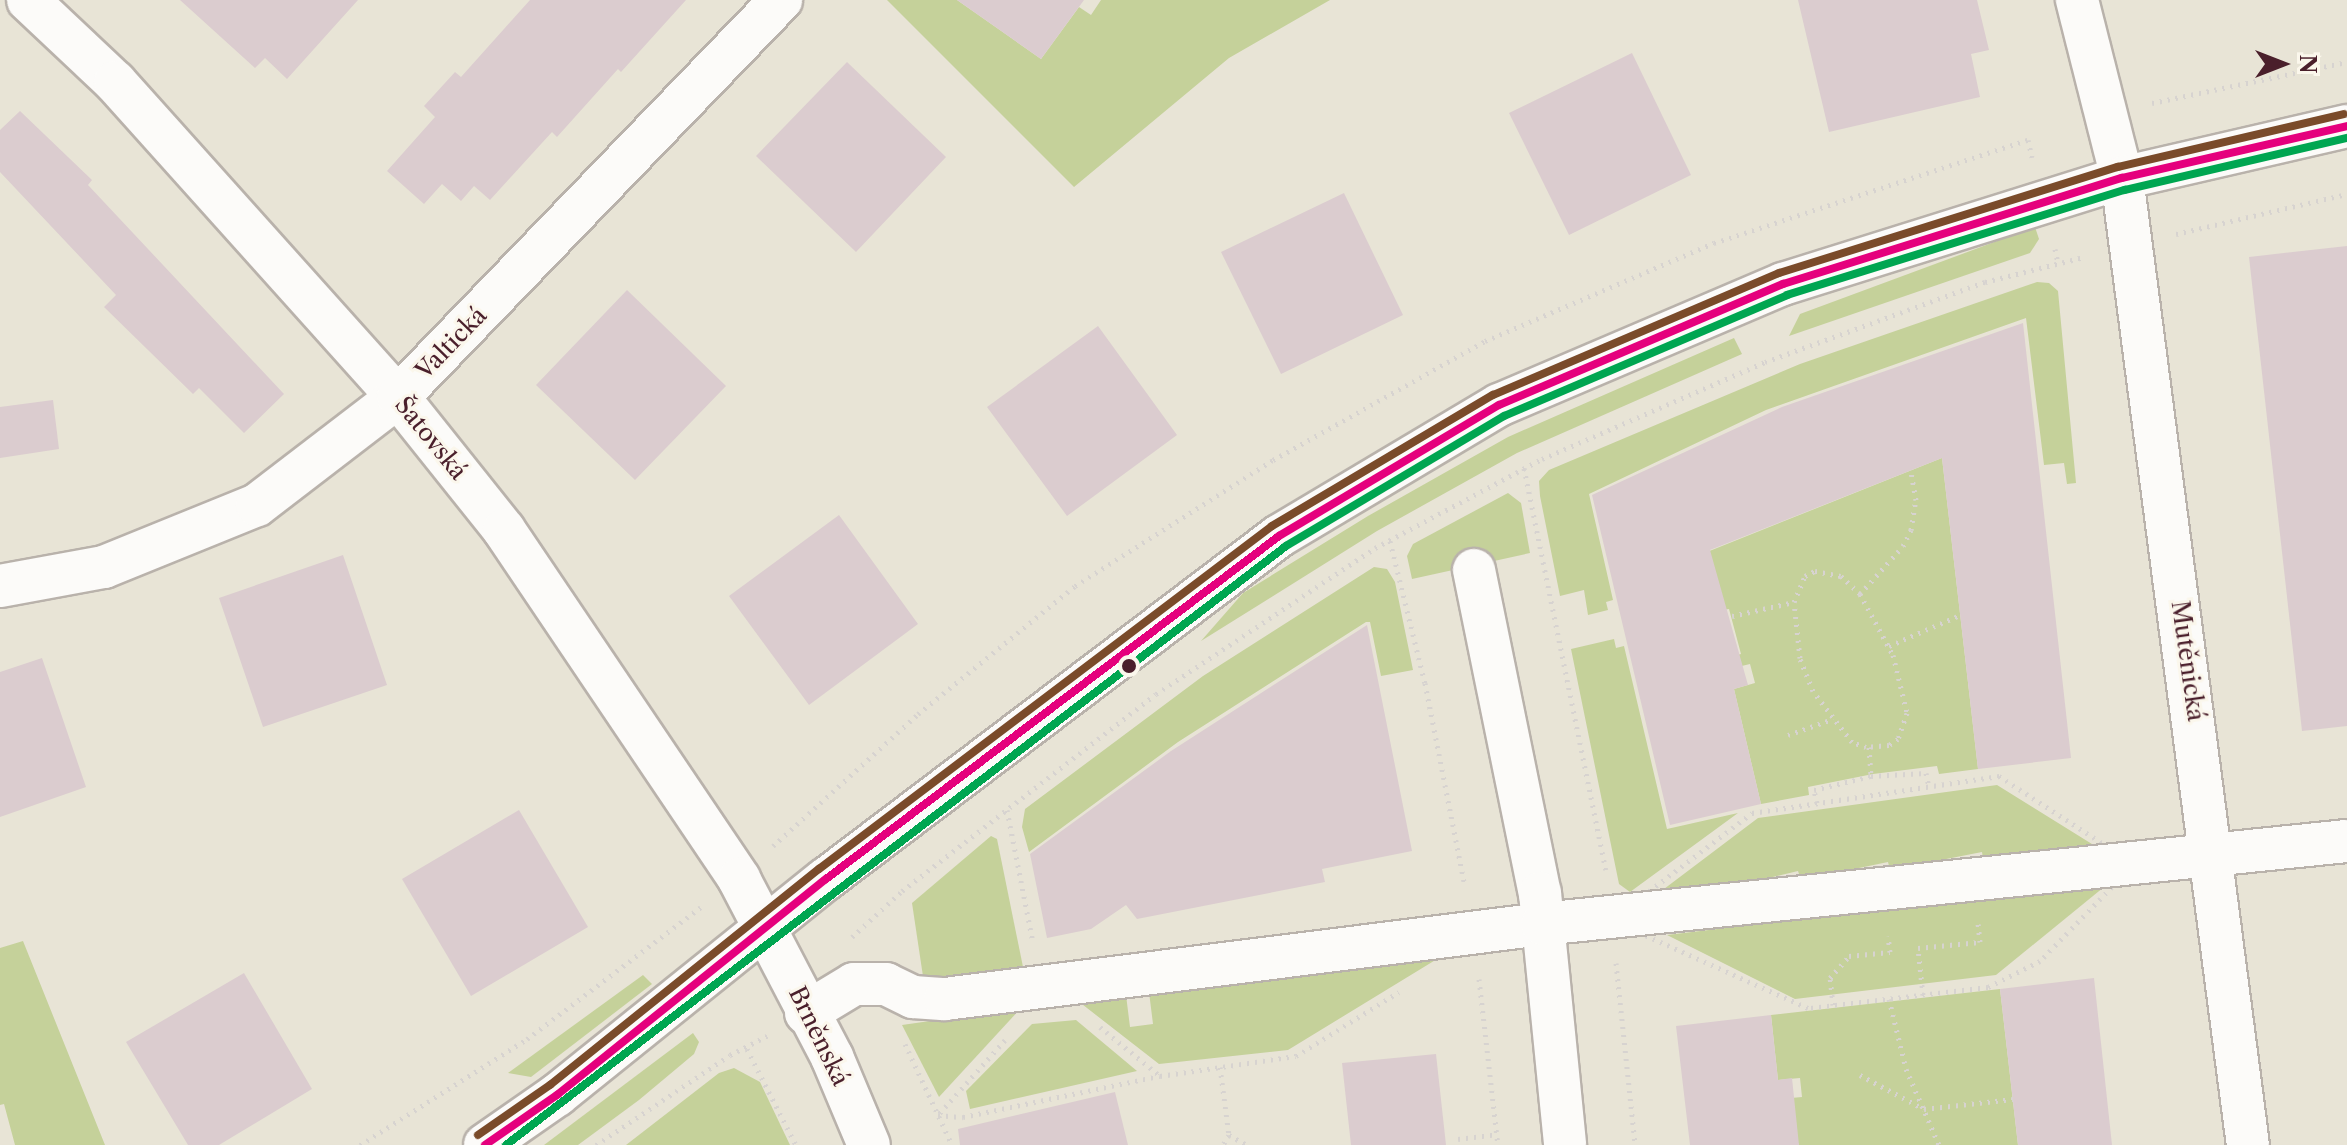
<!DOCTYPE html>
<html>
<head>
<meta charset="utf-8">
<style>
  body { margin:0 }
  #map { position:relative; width:2347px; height:1145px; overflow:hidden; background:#e8e4d6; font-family:"Libre Caslon Text",serif }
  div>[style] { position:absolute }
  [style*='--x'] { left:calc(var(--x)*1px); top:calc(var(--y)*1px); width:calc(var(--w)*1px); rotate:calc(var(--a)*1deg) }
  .green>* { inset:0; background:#c5d19a }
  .building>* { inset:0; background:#dbcccf }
  .path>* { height:5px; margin-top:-2.5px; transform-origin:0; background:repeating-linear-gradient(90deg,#d7d3d0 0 2px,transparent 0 8px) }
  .roads { filter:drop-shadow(2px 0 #b9b2ab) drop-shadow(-2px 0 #b9b2ab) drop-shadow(0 2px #b9b2ab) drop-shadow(0 -2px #b9b2ab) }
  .street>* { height:42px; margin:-21px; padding:0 21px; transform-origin:21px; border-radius:21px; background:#fcfbf9 }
  .bus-1>* { height:8px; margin:-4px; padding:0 4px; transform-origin:4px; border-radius:4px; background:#e5007d }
  .bus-2>* { height:8px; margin:-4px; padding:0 4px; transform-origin:4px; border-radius:4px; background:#00a651 }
  .bus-3>* { height:8px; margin:-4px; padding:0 4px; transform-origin:4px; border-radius:4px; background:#7a4b2a }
  .dots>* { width:22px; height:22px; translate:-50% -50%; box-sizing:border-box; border:4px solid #fbf7ec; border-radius:50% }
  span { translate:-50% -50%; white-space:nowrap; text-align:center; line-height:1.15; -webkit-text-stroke:6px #fbf7ec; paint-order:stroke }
  .street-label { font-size:24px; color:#4a1f2b }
  .north { position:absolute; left:2243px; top:24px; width:80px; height:80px; -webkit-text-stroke:6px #fbf7ec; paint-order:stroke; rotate:90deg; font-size:22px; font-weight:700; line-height:32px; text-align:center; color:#4a1f2b }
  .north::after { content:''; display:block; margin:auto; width:28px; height:36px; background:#4a1f2b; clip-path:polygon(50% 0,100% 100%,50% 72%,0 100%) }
</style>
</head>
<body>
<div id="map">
  <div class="green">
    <i style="clip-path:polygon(887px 0,957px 0,1041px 59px,1079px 7px,1091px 15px,1101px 0,1330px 0,1229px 58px,1074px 187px)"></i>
    <i style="clip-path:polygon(2035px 227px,2039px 239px,2030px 253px,1789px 336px,1800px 314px)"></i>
    <i style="clip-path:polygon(2037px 282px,2049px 283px,2058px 291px,2076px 483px,2067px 484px,2064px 463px,2044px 465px,2026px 318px,1766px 410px,1589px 494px,1613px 600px,1606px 602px,1608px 610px,1588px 615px,1584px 590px,1560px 596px,1540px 496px,1539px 481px,1549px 470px,1800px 364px)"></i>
    <i style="clip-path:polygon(1734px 338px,1742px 354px,1517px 453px,1377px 531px,1201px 641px,1243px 593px,1368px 516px,1508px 437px)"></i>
    <i style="clip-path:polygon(1942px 458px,1978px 769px,1939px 774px,1937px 766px,1873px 774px,1808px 787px,1809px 795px,1761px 804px,1734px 689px,1755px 683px,1750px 664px,1729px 669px,1727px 658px,1741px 654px,1729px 609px,1715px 611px,1702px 554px)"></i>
    <i style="clip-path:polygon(1508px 493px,1521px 503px,1530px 553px,1412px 579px,1407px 556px,1413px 544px)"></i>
    <i style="clip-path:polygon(1374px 567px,1387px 569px,1395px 582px,1413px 670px,1381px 676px,1370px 622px,1366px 622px,1178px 742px,1029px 852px,1022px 827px,1025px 809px,1203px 676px)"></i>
    <i style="clip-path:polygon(1614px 639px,1616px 648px,1624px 646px,1667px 829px,1738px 813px,1630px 892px,1619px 884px,1571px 649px)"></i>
    <i style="clip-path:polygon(1997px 785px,2100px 849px,1984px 865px,1982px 852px,1890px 870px,1888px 862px,1801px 880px,1798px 871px,1664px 903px,1660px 892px,1758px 818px)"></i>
    <i style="clip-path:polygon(991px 836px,997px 839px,1023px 967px,924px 983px,912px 903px)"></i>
    <i style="clip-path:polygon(2103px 883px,2104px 887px,1996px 975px,1795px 999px,1667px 935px)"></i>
    <i style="clip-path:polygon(23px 941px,66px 1048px,105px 1145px,15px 1145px,4px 1104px,0 1105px,0 948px)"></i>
    <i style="clip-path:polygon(1442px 956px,1288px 1050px,1159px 1064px,1078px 1001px,1126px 995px,1130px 1027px,1153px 1024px,1149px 992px)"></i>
    <i style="clip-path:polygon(643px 975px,652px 984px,531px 1077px,508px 1073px)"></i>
    <i style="clip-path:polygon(2000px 989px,2018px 1145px,1799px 1145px,1780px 1099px,1802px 1097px,1800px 1078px,1778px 1080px,1771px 1015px)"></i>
    <i style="clip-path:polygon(1021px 1008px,939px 1097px,902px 1025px)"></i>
    <i style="clip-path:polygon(1076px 1020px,1137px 1071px,970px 1109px,966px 1091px,1032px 1024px)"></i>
    <i style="clip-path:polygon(693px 1033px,699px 1042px,694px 1054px,639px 1100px,578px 1145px,544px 1145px)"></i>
    <i style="clip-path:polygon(734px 1068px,760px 1082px,790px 1145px,626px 1145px,719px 1073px)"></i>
  </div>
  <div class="building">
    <i style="clip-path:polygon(180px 0,358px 0,287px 79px,265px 58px,255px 68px)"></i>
    <i style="clip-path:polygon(530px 0,686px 0,621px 72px,618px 69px,557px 137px,552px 132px,490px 200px,474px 186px,461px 201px,442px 184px,424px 204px,387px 171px,435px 117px,424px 106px,455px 72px,461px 77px)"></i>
    <i style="clip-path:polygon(957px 0,1084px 0,1041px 59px)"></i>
    <i style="clip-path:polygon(1798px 0,1977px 0,1989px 50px,1971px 54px,1980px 97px,1829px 132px)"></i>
    <i style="clip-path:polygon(1632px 53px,1691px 175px,1569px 235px,1509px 113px)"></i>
    <i style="clip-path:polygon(847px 62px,946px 157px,856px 252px,756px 156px)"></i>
    <i style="clip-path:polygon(20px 111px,92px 180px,88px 185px,284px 394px,244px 433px,199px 388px,193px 394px,104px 307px,116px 295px,0 172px,0 130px)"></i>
    <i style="clip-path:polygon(1344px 193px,1403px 315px,1281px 374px,1221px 252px)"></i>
    <i style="clip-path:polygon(2347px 246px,2347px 726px,2302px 731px,2249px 257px)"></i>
    <i style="clip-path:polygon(627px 290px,726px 386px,635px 480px,536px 385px)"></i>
    <i style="clip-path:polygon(2023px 323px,2071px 758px,1978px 769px,1942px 458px,1710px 550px,1748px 685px,1734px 689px,1761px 804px,1670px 825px,1592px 495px,1782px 407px)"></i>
    <i style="clip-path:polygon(1098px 326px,1177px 435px,1067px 516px,987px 407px)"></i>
    <i style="clip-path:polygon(53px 400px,59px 449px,0 458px,0 407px)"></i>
    <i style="clip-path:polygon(839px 515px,918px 624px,809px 705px,729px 596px)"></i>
    <i style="clip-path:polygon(343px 555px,387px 685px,263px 727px,219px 598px)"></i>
    <i style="clip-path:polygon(1367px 625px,1412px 851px,1322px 869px,1325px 882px,1137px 919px,1126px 905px,1091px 929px,1047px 938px,1030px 854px,1171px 751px)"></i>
    <i style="clip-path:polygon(42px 658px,86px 787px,0 817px,0 672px)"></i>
    <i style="clip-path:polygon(519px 810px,588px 927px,471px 996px,402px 879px)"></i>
    <i style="clip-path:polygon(244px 973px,312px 1089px,219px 1145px,188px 1145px,126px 1042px)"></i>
    <i style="clip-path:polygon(2094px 978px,2112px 1145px,2018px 1145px,2000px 989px)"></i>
    <i style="clip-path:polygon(1771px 1015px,1778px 1080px,1792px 1078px,1799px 1145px,1690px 1145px,1676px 1026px)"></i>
    <i style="clip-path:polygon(1436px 1054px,1446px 1145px,1351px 1145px,1342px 1063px)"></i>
    <i style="clip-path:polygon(1115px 1092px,1128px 1145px,960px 1145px,958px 1129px)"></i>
  </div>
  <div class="path">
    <i style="--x:2152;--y:103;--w:199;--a:-11.9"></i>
    <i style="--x:2176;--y:234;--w:176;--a:-13.2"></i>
    <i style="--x:2055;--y:249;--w:14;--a:78"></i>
    <i style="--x:1524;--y:468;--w:410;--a:78.5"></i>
    <i style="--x:1390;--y:541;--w:146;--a:76.2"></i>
    <i style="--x:1425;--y:683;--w:207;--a:78.9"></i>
    <i style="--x:1815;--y:571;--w:26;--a:11"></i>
    <i style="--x:1841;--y:576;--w:26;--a:43"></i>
    <i style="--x:1860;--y:594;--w:69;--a:61.6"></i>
    <i style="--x:1893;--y:655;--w:60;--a:76.4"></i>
    <i style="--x:1907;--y:713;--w:28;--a:109"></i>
    <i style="--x:1898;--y:739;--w:11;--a:146"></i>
    <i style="--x:1889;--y:745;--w:23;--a:175"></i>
    <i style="--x:1866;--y:747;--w:15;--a:-160"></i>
    <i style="--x:1852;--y:742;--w:64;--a:-127.4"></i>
    <i style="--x:1813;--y:691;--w:35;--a:-112"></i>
    <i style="--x:1800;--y:658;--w:56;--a:-96.1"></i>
    <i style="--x:1794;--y:602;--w:28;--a:-67"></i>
    <i style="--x:1805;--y:576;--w:11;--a:-27"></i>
    <i style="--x:1860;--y:594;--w:64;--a:-48.1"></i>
    <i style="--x:1903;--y:546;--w:18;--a:-63"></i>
    <i style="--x:1911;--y:530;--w:30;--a:-81"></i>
    <i style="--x:1916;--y:500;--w:29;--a:-100"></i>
    <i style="--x:1732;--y:616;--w:64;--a:-12.7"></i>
    <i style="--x:1889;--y:646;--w:77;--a:-23.6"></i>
    <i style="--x:1788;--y:735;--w:48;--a:-19.6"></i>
    <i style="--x:1869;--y:747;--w:29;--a:86"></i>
    <i style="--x:1999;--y:776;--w:161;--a:33.1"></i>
    <i style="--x:2134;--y:864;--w:135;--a:134.1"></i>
    <i style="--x:2040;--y:961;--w:58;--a:153.4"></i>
    <i style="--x:1988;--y:987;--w:181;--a:173.3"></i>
    <i style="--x:1808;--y:1008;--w:216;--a:-155.9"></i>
    <i style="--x:1611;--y:920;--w:177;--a:-37.2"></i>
    <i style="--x:1752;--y:813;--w:250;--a:-8.5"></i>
    <i style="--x:1817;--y:803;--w:13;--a:-103"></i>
    <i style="--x:1814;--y:790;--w:59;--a:-13.8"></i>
    <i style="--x:1871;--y:776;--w:55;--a:-3.1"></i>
    <i style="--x:1926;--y:773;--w:14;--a:78"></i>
    <i style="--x:1007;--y:810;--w:135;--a:78.9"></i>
    <i style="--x:773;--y:846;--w:196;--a:-42.3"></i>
    <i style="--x:918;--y:714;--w:203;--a:-39.2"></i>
    <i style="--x:1075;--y:586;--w:235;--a:-32.5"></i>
    <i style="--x:1273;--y:460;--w:243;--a:-29.3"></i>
    <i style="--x:1485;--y:341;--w:249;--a:-23.2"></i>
    <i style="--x:1714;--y:243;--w:330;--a:-18.2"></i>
    <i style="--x:2028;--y:140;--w:18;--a:77"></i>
    <i style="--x:852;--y:937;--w:68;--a:-42.6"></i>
    <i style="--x:902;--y:891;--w:321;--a:-37.8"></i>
    <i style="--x:1156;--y:694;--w:263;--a:-33.7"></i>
    <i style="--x:1375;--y:548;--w:189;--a:-28.1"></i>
    <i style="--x:1542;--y:459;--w:243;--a:-23.5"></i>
    <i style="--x:1765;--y:362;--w:234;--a:-20"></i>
    <i style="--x:1985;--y:282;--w:102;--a:-14.2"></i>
    <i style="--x:1616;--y:963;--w:183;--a:84"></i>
    <i style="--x:1479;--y:979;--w:167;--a:83.5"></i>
    <i style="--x:1923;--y:995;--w:47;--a:-96.1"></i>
    <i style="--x:1918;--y:948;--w:62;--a:-5.5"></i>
    <i style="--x:1980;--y:942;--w:18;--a:-96"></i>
    <i style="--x:1889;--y:999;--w:72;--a:76.3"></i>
    <i style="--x:1906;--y:1069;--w:83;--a:66.5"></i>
    <i style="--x:1833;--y:1005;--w:27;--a:-96"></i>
    <i style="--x:1830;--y:978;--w:29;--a:-49"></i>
    <i style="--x:1849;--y:956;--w:41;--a:-5.6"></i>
    <i style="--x:1890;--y:952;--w:16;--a:-97"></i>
    <i style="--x:1100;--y:1027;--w:77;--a:39.2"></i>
    <i style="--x:1005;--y:1040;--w:101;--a:131.8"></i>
    <i style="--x:938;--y:1115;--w:25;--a:5"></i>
    <i style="--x:963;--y:1117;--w:201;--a:-11.8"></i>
    <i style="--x:1160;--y:1076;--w:137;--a:-8.4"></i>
    <i style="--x:1296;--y:1056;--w:121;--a:-31.9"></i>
    <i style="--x:905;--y:1044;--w:111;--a:65"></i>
    <i style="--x:747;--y:1049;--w:108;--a:63"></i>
    <i style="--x:1220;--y:1067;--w:69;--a:82.5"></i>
    <i style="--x:1229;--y:1135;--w:12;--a:121"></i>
    <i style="--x:1860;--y:1075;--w:72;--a:28"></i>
    <i style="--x:1924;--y:1109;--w:90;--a:-6.4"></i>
    <i style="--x:1229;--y:1135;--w:21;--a:29"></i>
    <i style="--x:1458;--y:1139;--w:38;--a:-7"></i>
    <i style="--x:360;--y:1145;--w:198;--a:-32.4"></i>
    <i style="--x:527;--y:1039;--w:218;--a:-37.2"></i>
    <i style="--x:596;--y:1145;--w:161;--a:-33.9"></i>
    <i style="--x:730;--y:1055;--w:42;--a:-27.2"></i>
  </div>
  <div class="roads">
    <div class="street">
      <i style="--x:28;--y:0;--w:120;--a:43.3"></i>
      <i style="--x:115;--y:82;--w:423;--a:48.1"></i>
      <i style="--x:398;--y:397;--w:170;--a:51.4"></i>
      <i style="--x:504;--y:530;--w:421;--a:56"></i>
      <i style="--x:739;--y:879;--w:201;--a:62.4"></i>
      <i style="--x:832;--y:1057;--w:95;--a:67.2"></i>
      <i style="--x:2077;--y:0;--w:184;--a:75.8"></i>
      <i style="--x:2122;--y:178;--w:975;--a:82.58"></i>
      <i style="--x:1474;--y:570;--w:330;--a:78.5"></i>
      <i style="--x:1540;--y:893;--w:253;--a:84.3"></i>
      <i style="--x:0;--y:586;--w:106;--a:-10.4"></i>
      <i style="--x:104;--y:567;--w:165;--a:-22.1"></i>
      <i style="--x:257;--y:505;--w:178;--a:-37.5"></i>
      <i style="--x:398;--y:397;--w:552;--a:-46.03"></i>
      <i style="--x:806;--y:1013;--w:56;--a:-31.1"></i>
      <i style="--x:854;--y:984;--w:32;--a:0"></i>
      <i style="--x:886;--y:984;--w:30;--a:26"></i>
      <i style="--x:913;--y:997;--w:32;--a:4"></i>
      <i style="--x:945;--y:999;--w:602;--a:-7.16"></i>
      <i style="--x:1542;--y:924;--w:809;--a:-5.89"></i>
      <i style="--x:485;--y:1145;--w:88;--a:-34.8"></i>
      <i style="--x:557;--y:1095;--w:345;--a:-38.8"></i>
      <i style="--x:826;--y:879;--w:568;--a:-37.13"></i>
      <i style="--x:1279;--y:536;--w:256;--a:-30.8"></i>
      <i style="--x:1499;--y:405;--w:309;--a:-23.1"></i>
      <i style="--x:1783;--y:284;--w:355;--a:-17.4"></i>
      <i style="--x:2122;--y:178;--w:231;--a:-13"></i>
    </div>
  </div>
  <div class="bus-1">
    <i style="--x:485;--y:1145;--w:88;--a:-34.8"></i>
    <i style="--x:557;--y:1095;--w:345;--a:-38.8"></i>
    <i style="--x:826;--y:879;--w:568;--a:-37.13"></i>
    <i style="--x:1279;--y:536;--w:256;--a:-30.8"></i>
    <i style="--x:1499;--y:405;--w:309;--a:-23.1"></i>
    <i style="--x:1783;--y:284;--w:355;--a:-17.4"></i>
    <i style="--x:2122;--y:178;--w:231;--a:-13"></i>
  </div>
  <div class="bus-2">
    <i style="--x:506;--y:1145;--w:983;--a:-37.52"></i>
    <i style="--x:1286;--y:546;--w:254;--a:-30.8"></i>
    <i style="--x:1504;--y:416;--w:308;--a:-23.1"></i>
    <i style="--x:1787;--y:295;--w:354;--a:-17.3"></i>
    <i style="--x:2125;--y:190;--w:228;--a:-13.2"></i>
  </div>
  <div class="bus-3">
    <i style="--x:478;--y:1135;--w:88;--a:-34.8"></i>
    <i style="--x:550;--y:1085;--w:345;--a:-38.8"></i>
    <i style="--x:819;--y:869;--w:568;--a:-37.13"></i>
    <i style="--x:1272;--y:526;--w:257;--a:-30.7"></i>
    <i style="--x:1493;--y:395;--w:311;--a:-23.1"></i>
    <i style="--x:1779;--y:273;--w:355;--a:-17.4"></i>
    <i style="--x:2118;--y:167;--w:232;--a:-13.2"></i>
  </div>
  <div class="dots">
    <i style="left:1129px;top:666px;background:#4a1f2b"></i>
  </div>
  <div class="street-label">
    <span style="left:451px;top:343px;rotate:-46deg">Valtická</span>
    <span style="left:431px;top:438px;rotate:51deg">Šatovská</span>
    <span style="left:2188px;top:661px;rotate:82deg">Mutěnická</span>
    <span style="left:819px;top:1036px;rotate:64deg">Brněnská</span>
  </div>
  <div class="north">N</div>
</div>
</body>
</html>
